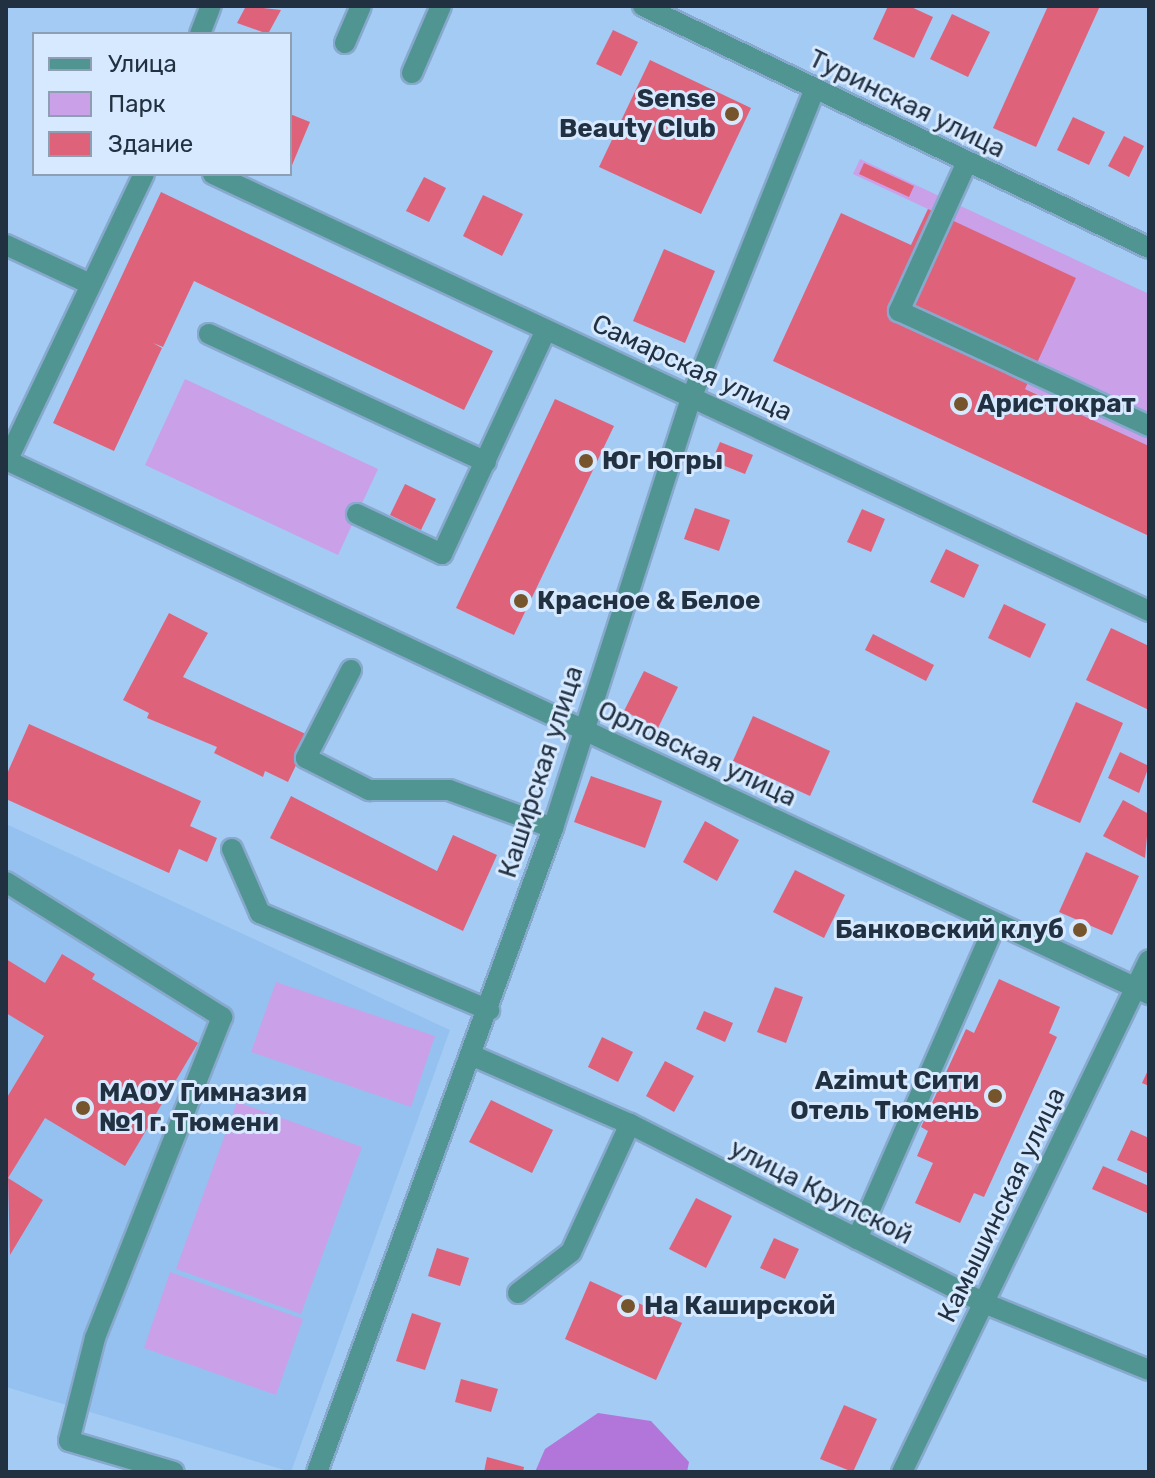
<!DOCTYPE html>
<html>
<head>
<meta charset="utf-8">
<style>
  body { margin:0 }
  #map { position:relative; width:1155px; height:1478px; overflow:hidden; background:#a4cbf4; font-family:Rubik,sans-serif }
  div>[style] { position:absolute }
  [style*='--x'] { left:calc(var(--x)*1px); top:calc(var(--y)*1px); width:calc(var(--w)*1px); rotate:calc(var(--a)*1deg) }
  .built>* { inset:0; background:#95c1f0 }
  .green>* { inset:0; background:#caa0e8 }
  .forest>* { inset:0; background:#b276db }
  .building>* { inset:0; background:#df627b }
  .roads { filter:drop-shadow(2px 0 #87a9cd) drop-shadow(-2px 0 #87a9cd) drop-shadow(0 2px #87a9cd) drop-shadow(0 -2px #87a9cd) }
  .minor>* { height:20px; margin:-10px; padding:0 10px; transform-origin:10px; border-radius:10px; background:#509591 }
  .dots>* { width:22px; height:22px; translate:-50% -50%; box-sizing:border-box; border:4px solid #d6e9ff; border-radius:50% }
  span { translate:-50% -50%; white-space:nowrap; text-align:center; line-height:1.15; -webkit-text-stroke:6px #d6e9ff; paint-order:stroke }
  .poi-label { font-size:26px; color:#223141; font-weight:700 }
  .right { translate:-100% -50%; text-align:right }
  .left { translate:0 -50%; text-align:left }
  .street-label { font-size:26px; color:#223141 }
  .frame { position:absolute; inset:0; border:8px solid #223141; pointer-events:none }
  .legend { position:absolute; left:32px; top:32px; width:260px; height:144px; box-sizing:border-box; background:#d6e9ff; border:2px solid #8e9fb3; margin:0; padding:10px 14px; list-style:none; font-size:24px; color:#223141 }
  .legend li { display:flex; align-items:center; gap:16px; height:40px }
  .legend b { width:40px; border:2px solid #8e9fb3 }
</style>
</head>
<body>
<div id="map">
  <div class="built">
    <i style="clip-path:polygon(6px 824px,450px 1030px,291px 1472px,6px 1387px)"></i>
  </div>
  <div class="green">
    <i style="clip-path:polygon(860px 159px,1149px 294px,1149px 446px,876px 319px,928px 209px,853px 174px)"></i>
    <i style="clip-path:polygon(185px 379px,378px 469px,338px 555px,145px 465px)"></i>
    <i style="clip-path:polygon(276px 982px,435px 1036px,411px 1107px,251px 1052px)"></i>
    <i style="clip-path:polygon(237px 1102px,362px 1147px,301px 1314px,176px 1269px)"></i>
    <i style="clip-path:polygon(170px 1272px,303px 1319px,276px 1395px,144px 1348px)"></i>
  </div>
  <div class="forest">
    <i style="clip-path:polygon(598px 1413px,651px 1421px,689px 1462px,687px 1472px,535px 1472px,545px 1449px)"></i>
  </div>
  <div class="building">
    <i style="clip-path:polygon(246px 6px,281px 10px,268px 34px,237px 23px)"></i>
    <i style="clip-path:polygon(888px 6px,909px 6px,933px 17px,914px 58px,873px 39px)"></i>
    <i style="clip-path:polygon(1048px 6px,1100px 6px,1036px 147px,993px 128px)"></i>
    <i style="clip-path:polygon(952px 14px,990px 32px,968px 77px,930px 59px)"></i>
    <i style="clip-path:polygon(613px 30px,638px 42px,621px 76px,596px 64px)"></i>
    <i style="clip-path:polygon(650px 60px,751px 108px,701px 214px,599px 167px)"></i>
    <i style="clip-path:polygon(290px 114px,310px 122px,290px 170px)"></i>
    <i style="clip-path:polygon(1073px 117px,1105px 132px,1089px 165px,1057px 150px)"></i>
    <i style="clip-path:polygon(1124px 136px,1144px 146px,1129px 177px,1108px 166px)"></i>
    <i style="clip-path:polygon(864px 163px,914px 186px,909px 197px,859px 174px)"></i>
    <i style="clip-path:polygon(424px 177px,446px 188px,429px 222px,406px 211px)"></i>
    <i style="clip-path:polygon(161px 192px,493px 351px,464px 410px,194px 281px,163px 347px,153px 343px,162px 348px,114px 451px,53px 423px)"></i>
    <i style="clip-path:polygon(483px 195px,523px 214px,502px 256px,463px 236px)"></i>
    <i style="clip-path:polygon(928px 209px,1076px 278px,1025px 389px,1149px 446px,1149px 536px,773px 361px,841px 213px,911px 245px)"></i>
    <i style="clip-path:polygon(664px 249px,715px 271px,685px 343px,633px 321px)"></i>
    <i style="clip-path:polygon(555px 399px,614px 426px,514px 635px,456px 608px)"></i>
    <i style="clip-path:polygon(720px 442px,753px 455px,745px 474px,712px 461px)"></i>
    <i style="clip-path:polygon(405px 484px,436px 499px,421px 530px,390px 515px)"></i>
    <i style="clip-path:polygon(695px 508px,730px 520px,719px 551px,684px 539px)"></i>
    <i style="clip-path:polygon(862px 509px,885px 519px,871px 552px,847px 542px)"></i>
    <i style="clip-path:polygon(946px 549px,979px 565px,964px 598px,930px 582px)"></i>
    <i style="clip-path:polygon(1004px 604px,1046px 624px,1030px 658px,988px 638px)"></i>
    <i style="clip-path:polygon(169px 613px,208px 633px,183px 677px,310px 736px,288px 782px,265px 771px,263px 777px,214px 753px,217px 747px,147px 718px,149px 713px,123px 700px)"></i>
    <i style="clip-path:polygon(1111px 628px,1149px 646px,1149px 710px,1086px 680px)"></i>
    <i style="clip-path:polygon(873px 634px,934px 665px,926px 681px,865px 650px)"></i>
    <i style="clip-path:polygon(644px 671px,678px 687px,658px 728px,624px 711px)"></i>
    <i style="clip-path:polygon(1076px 702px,1123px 723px,1080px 823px,1032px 802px)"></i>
    <i style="clip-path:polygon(753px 716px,830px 751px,810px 796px,733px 761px)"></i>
    <i style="clip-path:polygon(29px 724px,201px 801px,190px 826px,217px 838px,207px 862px,179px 849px,169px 873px,6px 799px,6px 776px)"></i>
    <i style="clip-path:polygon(1120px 752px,1149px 766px,1139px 793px,1108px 778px)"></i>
    <i style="clip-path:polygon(591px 776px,662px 801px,645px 848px,574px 822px)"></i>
    <i style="clip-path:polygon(291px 796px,437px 871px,453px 835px,497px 855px,463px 931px,270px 838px)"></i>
    <i style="clip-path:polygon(1123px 800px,1149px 814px,1145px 858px,1103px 836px)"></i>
    <i style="clip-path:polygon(705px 821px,739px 840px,717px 881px,683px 862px)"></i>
    <i style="clip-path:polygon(1086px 852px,1139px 876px,1112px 935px,1059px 912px)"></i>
    <i style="clip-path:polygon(795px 870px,845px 895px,824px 938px,773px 912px)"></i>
    <i style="clip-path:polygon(62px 954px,95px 974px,92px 979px,198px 1043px,125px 1166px,45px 1118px,8px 1178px,43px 1200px,10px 1255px,6px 1099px,44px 1036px,6px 1013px,6px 959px,45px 983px)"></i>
    <i style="clip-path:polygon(999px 979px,1060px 1007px,1049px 1033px,1057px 1037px,984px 1197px,974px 1193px,960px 1223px,915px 1203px,933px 1163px,917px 1156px,928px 1131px,921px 1127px,966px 1029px,974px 1033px)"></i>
    <i style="clip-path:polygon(775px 987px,803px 997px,786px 1043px,757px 1032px)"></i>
    <i style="clip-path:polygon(704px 1011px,733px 1023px,725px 1042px,696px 1029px)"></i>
    <i style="clip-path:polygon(602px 1037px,633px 1052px,618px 1082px,588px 1067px)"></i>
    <i style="clip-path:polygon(665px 1061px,694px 1076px,674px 1112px,646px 1096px)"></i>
    <i style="clip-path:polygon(1149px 1068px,1149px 1086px,1142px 1083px)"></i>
    <i style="clip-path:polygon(491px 1100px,553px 1130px,532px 1173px,469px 1142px)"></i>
    <i style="clip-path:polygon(1131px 1130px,1149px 1138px,1149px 1174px,1117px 1160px)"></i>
    <i style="clip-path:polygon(1103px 1166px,1149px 1186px,1149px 1214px,1092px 1189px)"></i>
    <i style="clip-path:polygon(696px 1198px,732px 1216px,706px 1268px,669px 1249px)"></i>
    <i style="clip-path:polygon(774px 1238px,799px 1249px,785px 1279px,760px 1268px)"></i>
    <i style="clip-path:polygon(437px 1248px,469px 1258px,460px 1286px,428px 1276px)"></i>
    <i style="clip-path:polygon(590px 1281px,682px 1323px,656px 1380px,565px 1339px)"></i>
    <i style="clip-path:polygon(412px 1313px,441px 1323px,425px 1370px,396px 1361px)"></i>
    <i style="clip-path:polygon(461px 1379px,498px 1389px,491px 1412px,455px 1402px)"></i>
    <i style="clip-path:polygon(844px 1405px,877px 1419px,853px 1472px,820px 1459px)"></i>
    <i style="clip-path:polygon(487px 1457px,524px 1467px,523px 1472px,484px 1472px)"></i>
  </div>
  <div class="roads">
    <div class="minor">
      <i style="--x:643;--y:6;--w:561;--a:25.56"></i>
      <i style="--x:200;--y:34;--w:30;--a:-69"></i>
      <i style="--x:345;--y:43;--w:40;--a:-66.6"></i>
      <i style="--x:412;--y:73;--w:73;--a:-66.6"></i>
      <i style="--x:967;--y:162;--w:164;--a:114.5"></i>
      <i style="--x:899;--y:311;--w:275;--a:24.7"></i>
      <i style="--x:213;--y:174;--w:1033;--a:25.03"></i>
      <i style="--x:6;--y:245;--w:93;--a:24.9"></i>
      <i style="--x:209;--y:334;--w:305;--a:24.8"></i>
      <i style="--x:6;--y:460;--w:1262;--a:25.04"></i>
      <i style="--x:7;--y:461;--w:318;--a:-64.5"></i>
      <i style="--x:357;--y:514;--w:94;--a:25.2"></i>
      <i style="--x:442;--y:554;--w:247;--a:-65.1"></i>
      <i style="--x:351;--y:670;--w:99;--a:117.1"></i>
      <i style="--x:306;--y:758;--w:71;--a:26.9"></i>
      <i style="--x:369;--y:790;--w:80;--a:0"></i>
      <i style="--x:449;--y:790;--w:111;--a:20.1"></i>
      <i style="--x:232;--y:849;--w:70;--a:66.4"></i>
      <i style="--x:260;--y:913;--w:249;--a:23"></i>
      <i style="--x:6;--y:882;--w:255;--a:32"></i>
      <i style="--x:222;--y:1017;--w:345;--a:111.6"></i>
      <i style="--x:95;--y:1338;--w:106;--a:104.2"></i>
      <i style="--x:69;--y:1441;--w:109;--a:16.4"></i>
      <i style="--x:471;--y:1055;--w:173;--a:23.5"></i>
      <i style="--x:630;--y:1124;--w:397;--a:26.8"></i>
      <i style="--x:984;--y:1303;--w:178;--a:22.1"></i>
      <i style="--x:857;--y:1239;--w:345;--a:-66.3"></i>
      <i style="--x:518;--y:1293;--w:67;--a:-37.7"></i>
      <i style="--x:571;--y:1252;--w:141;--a:-65.3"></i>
      <i style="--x:317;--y:1472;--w:686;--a:-69.87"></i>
      <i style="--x:553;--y:828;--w:454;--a:-72.2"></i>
      <i style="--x:692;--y:396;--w:331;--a:-68.2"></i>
      <i style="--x:902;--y:1472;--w:568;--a:-64.25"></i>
    </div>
  </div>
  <div class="dots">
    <i style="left:732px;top:114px;background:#77552c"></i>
    <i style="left:961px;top:404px;background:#77552c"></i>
    <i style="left:586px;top:461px;background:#77552c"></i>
    <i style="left:521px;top:601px;background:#77552c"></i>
    <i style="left:1080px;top:930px;background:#77552c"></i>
    <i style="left:995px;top:1096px;background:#77552c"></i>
    <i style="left:83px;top:1108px;background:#77552c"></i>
    <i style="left:628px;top:1306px;background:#77552c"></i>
  </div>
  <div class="poi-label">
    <span class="right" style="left:716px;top:114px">Sense<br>Beauty Club</span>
    <span class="left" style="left:977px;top:404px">Аристократ</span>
    <span class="left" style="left:602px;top:461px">Юг Югры</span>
    <span class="left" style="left:537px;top:601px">Красное &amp; Белое</span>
    <span class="right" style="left:1064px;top:930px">Банковский клуб</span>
    <span class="right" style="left:979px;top:1096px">Azimut Сити<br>Отель Тюмень</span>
    <span class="left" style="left:99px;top:1108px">МАОУ Гимназия<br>№1 г. Тюмени</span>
    <span class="left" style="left:644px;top:1306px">На Каширской</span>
  </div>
  <div class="street-label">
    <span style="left:907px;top:104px;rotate:26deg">Туринская улица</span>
    <span style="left:692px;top:368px;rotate:25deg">Самарская улица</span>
    <span style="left:697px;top:754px;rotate:25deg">Орловская улица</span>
    <span style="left:541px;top:772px;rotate:-72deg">Каширская улица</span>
    <span style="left:821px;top:1192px;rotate:27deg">улица Крупской</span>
    <span style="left:1002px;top:1205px;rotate:-64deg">Камышинская улица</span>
  </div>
  <div class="frame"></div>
  <ul class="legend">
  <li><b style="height:10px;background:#509591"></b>Улица</li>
  <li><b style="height:22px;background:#caa0e8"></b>Парк</li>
  <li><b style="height:22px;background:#df627b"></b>Здание</li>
  </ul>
</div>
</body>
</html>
